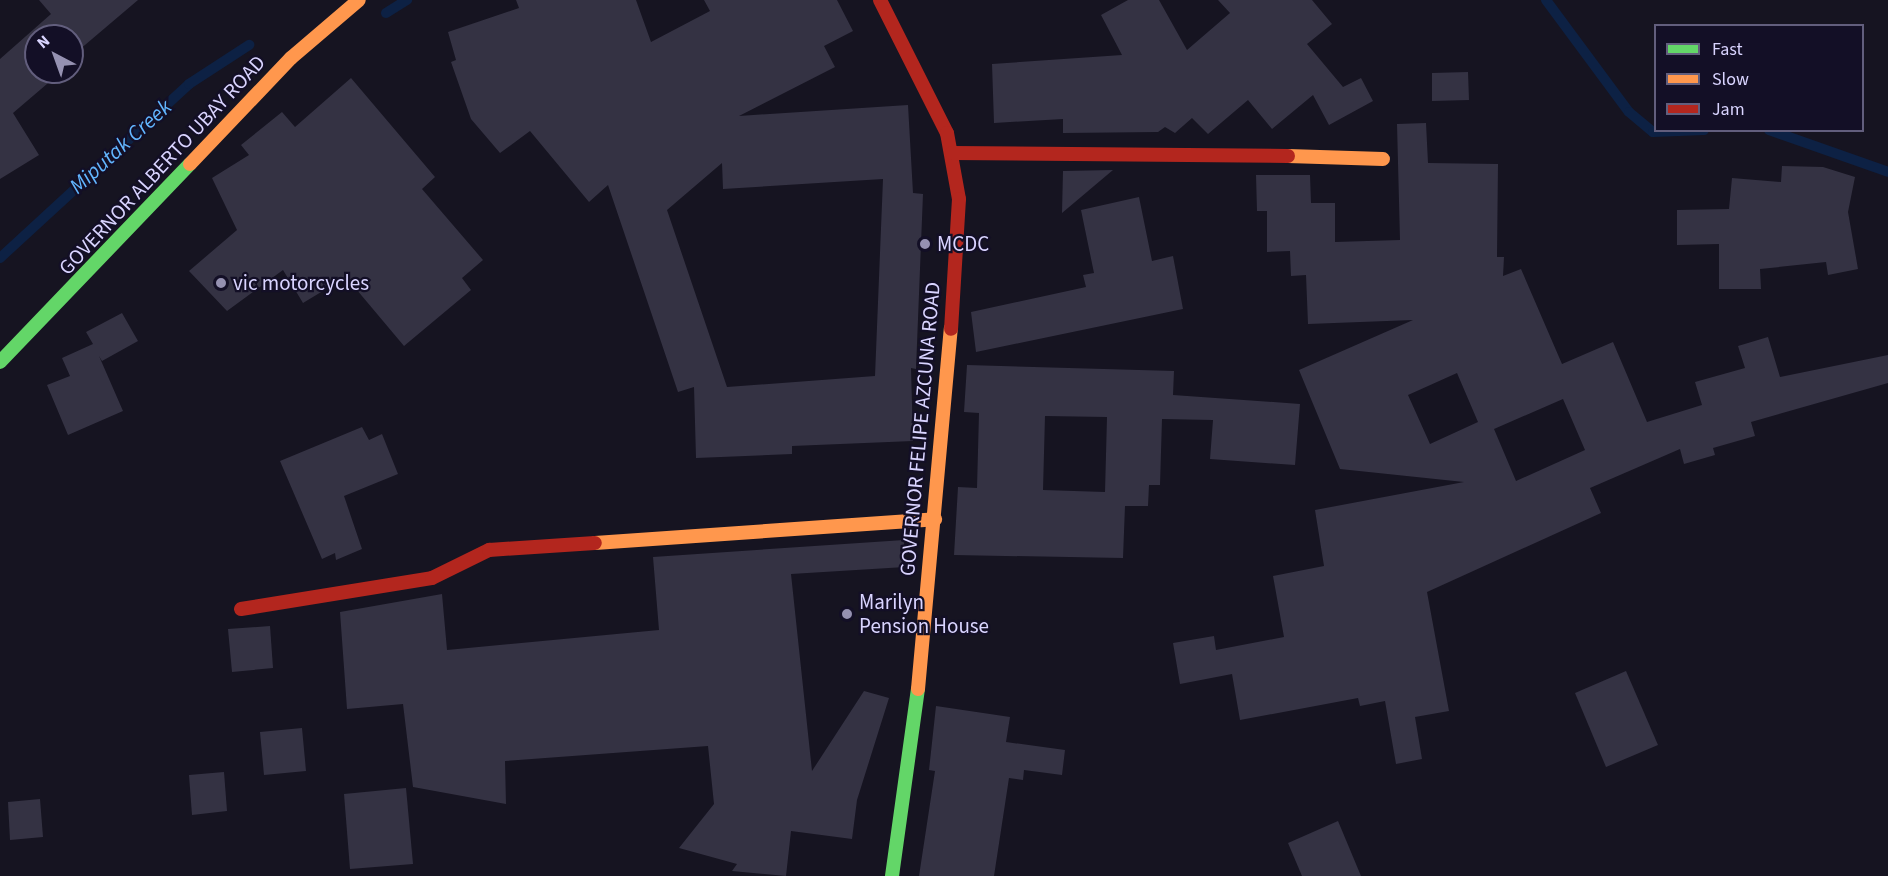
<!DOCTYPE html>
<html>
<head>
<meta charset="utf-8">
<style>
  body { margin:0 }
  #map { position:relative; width:1888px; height:876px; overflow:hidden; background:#161421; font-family:"Source Sans 3",sans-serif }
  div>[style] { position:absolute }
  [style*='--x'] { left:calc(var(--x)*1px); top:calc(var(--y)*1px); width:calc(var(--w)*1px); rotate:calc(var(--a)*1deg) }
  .stream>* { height:10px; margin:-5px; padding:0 5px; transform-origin:5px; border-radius:5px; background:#0d2144 }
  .building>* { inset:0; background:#343243 }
  .fast>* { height:14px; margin:-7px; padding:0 7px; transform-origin:7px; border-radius:7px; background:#63d668 }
  .slow>* { height:14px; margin:-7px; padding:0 7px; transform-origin:7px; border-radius:7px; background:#ff974d }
  .jam>* { height:14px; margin:-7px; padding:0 7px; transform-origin:7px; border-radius:7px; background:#b3261e }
  .dots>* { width:16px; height:16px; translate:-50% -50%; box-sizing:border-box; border:3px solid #130f26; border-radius:50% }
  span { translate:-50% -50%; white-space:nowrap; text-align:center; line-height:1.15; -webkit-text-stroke:4.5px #130f26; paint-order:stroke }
  .street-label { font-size:21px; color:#d9d4ff }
  .poi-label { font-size:21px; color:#d9d4ff }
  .left { translate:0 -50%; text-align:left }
  .water-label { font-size:22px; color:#62b6ff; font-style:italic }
  .legend { position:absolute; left:1654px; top:24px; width:210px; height:108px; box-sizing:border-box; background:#130f26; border:2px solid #625e7d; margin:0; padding:8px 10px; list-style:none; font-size:18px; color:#d9d4ff }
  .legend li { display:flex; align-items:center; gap:12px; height:30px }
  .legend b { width:30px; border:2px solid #625e7d }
  .north { position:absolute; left:24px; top:24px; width:60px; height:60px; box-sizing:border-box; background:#130f26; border:2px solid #625e7d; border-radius:50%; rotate:319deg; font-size:16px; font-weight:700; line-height:24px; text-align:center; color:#d9d4ff }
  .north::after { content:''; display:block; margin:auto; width:21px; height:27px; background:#9591b1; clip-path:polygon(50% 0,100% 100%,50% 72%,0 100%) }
</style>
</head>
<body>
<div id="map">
  <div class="stream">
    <i style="--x:1546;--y:0;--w:139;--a:53.5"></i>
    <i style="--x:1629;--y:112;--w:31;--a:40"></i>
    <i style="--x:1653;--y:132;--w:51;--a:-2.2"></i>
    <i style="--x:386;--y:13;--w:25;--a:-32"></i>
    <i style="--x:1769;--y:130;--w:126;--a:19.4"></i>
    <i style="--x:0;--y:258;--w:257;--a:-42.6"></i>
    <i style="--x:189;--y:84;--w:72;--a:-33"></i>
  </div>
  <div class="building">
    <i style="clip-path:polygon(39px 0,138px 0,72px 56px,72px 36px,36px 36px,36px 72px,61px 72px,13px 113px,39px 155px,0 179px,0 59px,51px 14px)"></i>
    <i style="clip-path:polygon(evenodd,516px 0,636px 0,651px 42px,710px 11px,704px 0,837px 0,853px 31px,824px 46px,835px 67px,739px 116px,908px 105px,913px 193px,923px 194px,916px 369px,911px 368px,913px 441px,792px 446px,792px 454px,696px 458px,694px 387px,678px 392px,608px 185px,589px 202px,530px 131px,500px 153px,471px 119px,451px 62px,456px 60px,448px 32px,519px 8px,516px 0,722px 163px,723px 189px,883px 179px,875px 376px,727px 387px,667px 210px,722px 163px)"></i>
    <i style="clip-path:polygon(1128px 0,1159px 0,1187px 50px,1230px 13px,1218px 0,1312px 0,1332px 24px,1307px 44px,1343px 87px,1361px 78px,1373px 101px,1329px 125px,1313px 95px,1272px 129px,1248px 100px,1208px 134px,1192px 118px,1175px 133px,1165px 127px,1158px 132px,1063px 133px,1063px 119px,994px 123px,992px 64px,1122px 55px,1101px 15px)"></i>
    <i style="clip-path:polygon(1468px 72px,1469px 100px,1432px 101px,1432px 73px)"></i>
    <i style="clip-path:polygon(351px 78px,435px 177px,422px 189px,483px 260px,462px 278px,471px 290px,404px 346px,346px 277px,303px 303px,283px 270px,227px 311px,189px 271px,237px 230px,212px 178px,249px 155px,241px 145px,282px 112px,295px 127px)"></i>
    <i style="clip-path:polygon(evenodd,1426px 123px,1428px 163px,1498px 164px,1497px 257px,1504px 257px,1503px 276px,1521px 269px,1562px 364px,1613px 342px,1647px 422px,1702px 405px,1695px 382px,1745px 368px,1738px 346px,1768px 337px,1780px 377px,1888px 355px,1888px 383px,1751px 422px,1755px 436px,1713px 448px,1715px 455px,1684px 464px,1680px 449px,1590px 488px,1601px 513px,1427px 592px,1449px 711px,1415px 717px,1422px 759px,1396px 764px,1385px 701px,1360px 706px,1358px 698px,1240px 720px,1232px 674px,1180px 684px,1173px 643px,1214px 636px,1216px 650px,1284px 637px,1273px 576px,1324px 566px,1315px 510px,1464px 482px,1340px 469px,1299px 370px,1413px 320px,1308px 324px,1306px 275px,1291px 276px,1290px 251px,1267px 252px,1267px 211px,1257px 211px,1256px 175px,1310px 175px,1311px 203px,1335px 203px,1335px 242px,1400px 240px,1397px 124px,1426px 123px,1457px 373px,1478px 422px,1430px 444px,1408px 395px,1457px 373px,1426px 123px,1563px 399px,1585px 450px,1516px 481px,1494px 429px,1563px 399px)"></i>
    <i style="clip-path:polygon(1782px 166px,1823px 167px,1855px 177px,1848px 212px,1858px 269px,1828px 275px,1826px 262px,1760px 269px,1761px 289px,1719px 289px,1719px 244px,1677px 245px,1677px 210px,1729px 209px,1732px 178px,1781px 182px)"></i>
    <i style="clip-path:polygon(1113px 170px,1062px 213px,1063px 171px)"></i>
    <i style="clip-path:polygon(1139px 197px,1152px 261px,1173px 256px,1183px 309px,976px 352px,971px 312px,1086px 287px,1083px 275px,1094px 273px,1081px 210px)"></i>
    <i style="clip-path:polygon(122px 313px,138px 341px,102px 361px,99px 356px,123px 411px,68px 435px,47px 385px,70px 376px,62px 358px,93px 344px,86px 332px)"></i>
    <i style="clip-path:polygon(evenodd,967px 365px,1174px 371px,1173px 395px,1300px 404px,1295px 465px,1210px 459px,1213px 420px,1162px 419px,1160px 485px,1149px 485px,1148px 506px,1125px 506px,1123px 558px,954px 555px,958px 487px,977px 488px,979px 413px,964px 412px,967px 365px,1045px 416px,1107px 417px,1105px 492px,1043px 490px,1045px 416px)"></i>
    <i style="clip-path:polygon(362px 427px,369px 440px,382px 434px,398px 474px,344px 496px,362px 549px,336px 560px,335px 553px,322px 559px,280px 461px)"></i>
    <i style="clip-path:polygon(904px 540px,905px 567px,791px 574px,812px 771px,864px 691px,889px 698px,857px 800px,852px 839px,791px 831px,786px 876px,732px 871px,737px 864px,679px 848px,714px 804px,708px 746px,505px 761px,506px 804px,413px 787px,403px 704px,347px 709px,340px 612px,442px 594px,447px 650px,659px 630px,653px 557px)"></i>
    <i style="clip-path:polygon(270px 626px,273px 668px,232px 672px,228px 629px)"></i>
    <i style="clip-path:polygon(1626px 671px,1658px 745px,1606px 767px,1575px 693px)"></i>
    <i style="clip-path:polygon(936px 706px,1010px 717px,1006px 742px,1065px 750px,1062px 775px,1024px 770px,1023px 780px,1009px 778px,994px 876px,919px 876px,935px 771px,929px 770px)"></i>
    <i style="clip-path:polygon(302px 728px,306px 771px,264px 775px,260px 732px)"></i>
    <i style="clip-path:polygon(224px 772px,227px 811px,192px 815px,189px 775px)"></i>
    <i style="clip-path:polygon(406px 788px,413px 864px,350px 869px,344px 794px)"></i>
    <i style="clip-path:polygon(40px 799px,43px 837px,10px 840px,8px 802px)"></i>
    <i style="clip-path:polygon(1338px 821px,1361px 876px,1302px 876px,1288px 843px)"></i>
  </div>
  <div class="fast">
    <i style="--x:0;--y:362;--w:274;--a:-46.2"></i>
    <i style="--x:892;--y:876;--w:189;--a:-82.1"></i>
  </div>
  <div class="slow">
    <i style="--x:1288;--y:156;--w:95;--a:1.8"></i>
    <i style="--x:190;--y:164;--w:146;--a:-46.4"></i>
    <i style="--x:291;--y:58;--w:89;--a:-40.5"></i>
    <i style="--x:595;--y:543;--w:341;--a:-4"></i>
    <i style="--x:918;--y:689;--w:362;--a:-84.8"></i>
  </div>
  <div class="jam">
    <i style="--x:880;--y:0;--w:149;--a:63.3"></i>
    <i style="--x:947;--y:133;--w:67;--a:79.7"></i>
    <i style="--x:959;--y:199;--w:130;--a:93.5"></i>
    <i style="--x:952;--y:153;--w:336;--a:0.5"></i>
    <i style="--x:241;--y:609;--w:193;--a:-9.2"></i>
    <i style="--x:432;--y:578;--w:64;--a:-26.2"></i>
    <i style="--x:489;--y:550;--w:106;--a:-3.8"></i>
  </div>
  <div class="dots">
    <i style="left:925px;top:244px;background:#9591b1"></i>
    <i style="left:221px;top:283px;background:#9591b1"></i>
    <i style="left:847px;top:614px;background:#9591b1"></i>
  </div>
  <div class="street-label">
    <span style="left:162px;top:165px;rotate:-47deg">GOVERNOR ALBERTO UBAY ROAD</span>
    <span style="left:920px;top:429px;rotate:-85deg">GOVERNOR FELIPE AZCUNA ROAD</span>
  </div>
  <div class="poi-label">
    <span class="left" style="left:937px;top:244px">MCDC</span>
    <span class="left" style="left:233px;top:283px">vic motorcycles</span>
    <span class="left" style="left:859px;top:614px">Marilyn<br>Pension House</span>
  </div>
  <div class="water-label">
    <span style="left:121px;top:147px;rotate:-42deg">Miputak Creek</span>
  </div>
  <ul class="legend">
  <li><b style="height:8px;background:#63d668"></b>Fast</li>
  <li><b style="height:8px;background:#ff974d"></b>Slow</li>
  <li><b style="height:8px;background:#b3261e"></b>Jam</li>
  </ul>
  <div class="north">N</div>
</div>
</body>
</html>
